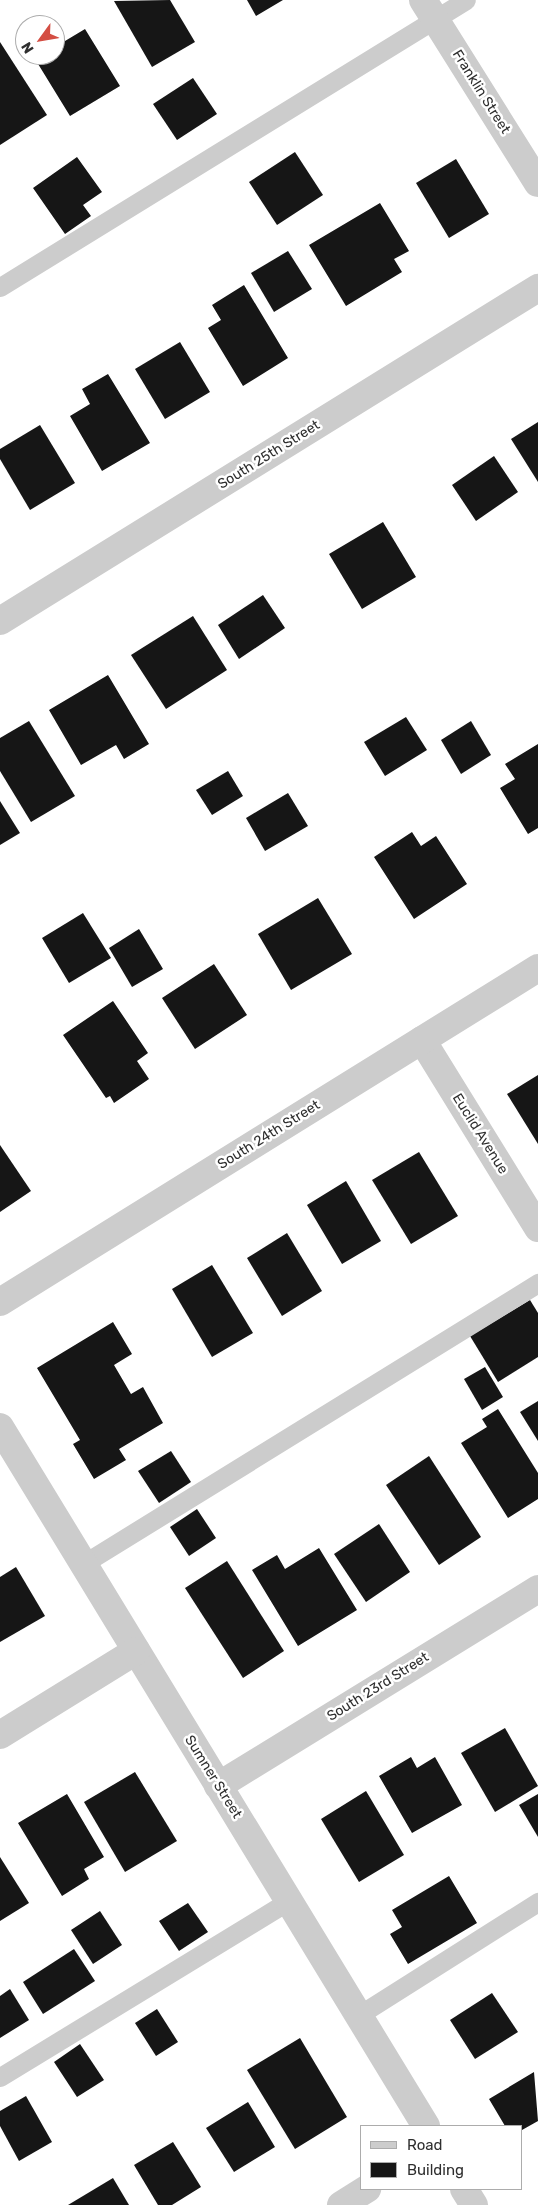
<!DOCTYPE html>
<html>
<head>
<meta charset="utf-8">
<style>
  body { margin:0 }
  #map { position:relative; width:538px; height:2205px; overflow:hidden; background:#fff; font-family:Rubik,sans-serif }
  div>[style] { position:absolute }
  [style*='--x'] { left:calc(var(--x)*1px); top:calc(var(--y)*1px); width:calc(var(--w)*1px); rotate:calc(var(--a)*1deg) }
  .building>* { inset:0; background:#161616 }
  .lane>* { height:19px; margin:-9.5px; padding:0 9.5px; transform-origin:9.5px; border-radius:9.5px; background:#ccc }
  .street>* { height:28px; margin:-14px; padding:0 14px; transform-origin:14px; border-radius:14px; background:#ccc }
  span { translate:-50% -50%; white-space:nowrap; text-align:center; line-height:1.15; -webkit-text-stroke:5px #fff; paint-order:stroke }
  .street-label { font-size:14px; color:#2f2f2f }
  .legend { position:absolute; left:360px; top:2125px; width:162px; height:65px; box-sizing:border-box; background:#fff; border:1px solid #acacac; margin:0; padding:6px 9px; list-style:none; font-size:15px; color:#2f2f2f }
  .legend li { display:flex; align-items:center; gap:10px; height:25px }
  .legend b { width:25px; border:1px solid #acacac }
  .north { position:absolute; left:15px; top:15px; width:50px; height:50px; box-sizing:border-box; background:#fff; border:1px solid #acacac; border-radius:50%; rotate:238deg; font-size:14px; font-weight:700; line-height:20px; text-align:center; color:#2f2f2f }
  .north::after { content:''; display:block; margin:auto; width:18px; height:22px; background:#d44e43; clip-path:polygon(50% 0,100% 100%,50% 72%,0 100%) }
</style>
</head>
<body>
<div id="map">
  <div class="building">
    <i style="clip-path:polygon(170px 0,195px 42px,152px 67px,114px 1px)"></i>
    <i style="clip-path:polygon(247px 0,283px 0,256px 16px)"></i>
    <i style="clip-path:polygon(85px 29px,120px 86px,70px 116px,35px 59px,55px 55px,55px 47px)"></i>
    <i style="clip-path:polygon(0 42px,47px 115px,0 145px)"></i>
    <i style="clip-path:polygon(193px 78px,217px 114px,177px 140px,153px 104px)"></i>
    <i style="clip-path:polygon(295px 152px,323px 195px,277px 225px,249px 182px)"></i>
    <i style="clip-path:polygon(77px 157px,102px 192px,83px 205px,91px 216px,65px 234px,33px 188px)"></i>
    <i style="clip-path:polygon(456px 159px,489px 214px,449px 238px,416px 183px)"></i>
    <i style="clip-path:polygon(380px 203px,409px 251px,394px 259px,402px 272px,346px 306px,309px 245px)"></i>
    <i style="clip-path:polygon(288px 251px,312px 289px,274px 312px,251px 273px)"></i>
    <i style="clip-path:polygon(244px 285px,288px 358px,243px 386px,208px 328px,221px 320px,212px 305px)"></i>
    <i style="clip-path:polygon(180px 342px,210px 392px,165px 419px,135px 369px)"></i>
    <i style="clip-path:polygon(108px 374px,150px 443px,102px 471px,70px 416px,90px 404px,82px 389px)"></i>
    <i style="clip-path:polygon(538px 422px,538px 482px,511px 439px)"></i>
    <i style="clip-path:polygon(40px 425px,75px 483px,30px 510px,0 459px,0 449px)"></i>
    <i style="clip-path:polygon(494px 456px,518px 492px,476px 521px,452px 485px)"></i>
    <i style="clip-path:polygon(383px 522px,416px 577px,362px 609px,329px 554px)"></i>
    <i style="clip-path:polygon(263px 595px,285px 628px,239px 659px,218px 625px)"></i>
    <i style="clip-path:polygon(193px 616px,227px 670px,166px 709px,131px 655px)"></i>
    <i style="clip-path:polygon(108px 675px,149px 744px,124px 759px,116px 745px,81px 765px,49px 710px)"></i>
    <i style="clip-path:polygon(406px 717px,427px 750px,385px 776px,364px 742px)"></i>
    <i style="clip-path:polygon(29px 721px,75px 796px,31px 822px,0 771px,0 738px)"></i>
    <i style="clip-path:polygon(471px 721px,491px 755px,461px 774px,441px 740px)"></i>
    <i style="clip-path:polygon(538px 744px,538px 828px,528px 834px,500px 788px,515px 779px,505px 764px)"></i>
    <i style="clip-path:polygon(228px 771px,243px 796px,212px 815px,196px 790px)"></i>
    <i style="clip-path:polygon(288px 793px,308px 826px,265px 851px,246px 818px)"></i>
    <i style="clip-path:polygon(0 801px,20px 833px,0 845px)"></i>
    <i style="clip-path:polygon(412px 832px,421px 846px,436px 836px,467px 884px,414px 919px,374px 857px)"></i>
    <i style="clip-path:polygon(318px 898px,352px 954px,291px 990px,258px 934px)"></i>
    <i style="clip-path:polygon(83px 913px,111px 958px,69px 983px,42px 938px)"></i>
    <i style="clip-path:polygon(139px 929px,163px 969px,132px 987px,109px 948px)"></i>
    <i style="clip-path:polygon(214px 964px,247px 1015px,195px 1049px,162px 998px)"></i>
    <i style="clip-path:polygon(113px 1001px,148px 1053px,137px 1061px,149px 1079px,114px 1103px,110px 1096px,106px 1098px,63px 1035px)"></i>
    <i style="clip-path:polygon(538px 1075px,538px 1144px,507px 1094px)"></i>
    <i style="clip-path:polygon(0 1145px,31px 1191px,0 1212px)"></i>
    <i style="clip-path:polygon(419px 1152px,458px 1216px,411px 1244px,372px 1180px)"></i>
    <i style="clip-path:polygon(346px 1181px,381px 1241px,342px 1264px,307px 1205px)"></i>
    <i style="clip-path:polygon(287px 1233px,322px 1291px,282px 1316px,247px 1258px)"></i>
    <i style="clip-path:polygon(212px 1265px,253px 1333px,212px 1357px,172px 1289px)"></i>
    <i style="clip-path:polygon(530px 1300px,538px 1313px,538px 1357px,498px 1382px,470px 1336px)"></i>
    <i style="clip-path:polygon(113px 1322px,132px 1354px,114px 1365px,131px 1394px,143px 1387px,163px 1423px,119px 1449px,126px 1460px,94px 1479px,73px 1444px,80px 1440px,37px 1368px)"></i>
    <i style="clip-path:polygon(485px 1367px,503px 1397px,482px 1410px,464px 1379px)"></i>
    <i style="clip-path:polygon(538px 1401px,538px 1441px,520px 1412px)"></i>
    <i style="clip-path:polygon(498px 1409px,538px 1473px,538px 1499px,508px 1518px,461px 1443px,487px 1427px,482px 1419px)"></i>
    <i style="clip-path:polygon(171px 1451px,191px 1482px,159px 1503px,138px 1471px)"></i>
    <i style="clip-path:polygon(429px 1456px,481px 1537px,439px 1565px,386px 1485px)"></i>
    <i style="clip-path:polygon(197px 1509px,216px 1538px,189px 1556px,170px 1527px)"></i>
    <i style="clip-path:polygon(379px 1524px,410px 1572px,366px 1602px,334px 1554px)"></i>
    <i style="clip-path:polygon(319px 1548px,357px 1610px,298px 1646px,252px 1570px,277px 1555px,285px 1569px)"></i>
    <i style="clip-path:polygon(227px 1561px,284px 1651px,243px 1678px,185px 1588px)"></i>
    <i style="clip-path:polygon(16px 1567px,45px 1616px,0 1642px,0 1577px)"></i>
    <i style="clip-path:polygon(505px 1728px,538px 1786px,495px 1812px,461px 1753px)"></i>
    <i style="clip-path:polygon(411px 1757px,417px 1768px,435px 1757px,462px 1805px,412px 1833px,379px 1776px)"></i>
    <i style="clip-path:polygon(135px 1772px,177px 1841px,125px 1872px,84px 1802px)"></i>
    <i style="clip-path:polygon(366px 1791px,404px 1855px,359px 1882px,321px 1819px)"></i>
    <i style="clip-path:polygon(67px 1794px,104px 1857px,84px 1869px,89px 1879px,62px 1896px,18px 1823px)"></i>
    <i style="clip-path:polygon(538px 1794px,538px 1837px,519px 1805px)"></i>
    <i style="clip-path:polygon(0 1857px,29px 1903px,0 1921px)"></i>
    <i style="clip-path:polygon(449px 1876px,477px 1923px,408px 1964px,390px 1934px,402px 1927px,392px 1910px)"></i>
    <i style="clip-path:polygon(188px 1903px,208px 1932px,179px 1951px,159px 1921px)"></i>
    <i style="clip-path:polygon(100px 1911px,122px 1945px,93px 1964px,71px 1930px)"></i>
    <i style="clip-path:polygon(74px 1949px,95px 1981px,43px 2014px,23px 1982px)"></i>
    <i style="clip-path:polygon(10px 1989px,29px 2020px,0 2038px,0 1996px)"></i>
    <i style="clip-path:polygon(492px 1993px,518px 2032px,475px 2059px,450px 2020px)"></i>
    <i style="clip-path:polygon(157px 2009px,178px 2042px,156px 2056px,135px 2023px)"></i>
    <i style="clip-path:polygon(300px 2038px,347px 2117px,295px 2149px,247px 2070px)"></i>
    <i style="clip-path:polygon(80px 2044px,104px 2080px,77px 2097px,54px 2062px)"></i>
    <i style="clip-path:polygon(534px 2072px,538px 2121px,522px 2130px,522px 2126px,505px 2126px,489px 2099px)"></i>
    <i style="clip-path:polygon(26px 2096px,52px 2142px,19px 2161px,0 2126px,0 2111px)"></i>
    <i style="clip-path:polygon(248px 2102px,275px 2147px,234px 2172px,206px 2128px)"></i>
    <i style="clip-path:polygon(173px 2142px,201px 2187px,172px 2205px,158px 2205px,134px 2165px)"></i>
    <i style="clip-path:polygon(113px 2178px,129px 2205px,68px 2205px)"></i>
  </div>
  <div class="lane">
    <i style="--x:0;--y:287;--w:547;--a:-31.63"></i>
    <i style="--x:83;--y:1564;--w:535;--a:-31.7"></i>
    <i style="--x:359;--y:2015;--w:212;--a:-32.3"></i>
    <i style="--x:0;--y:2077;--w:340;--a:-31.4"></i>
  </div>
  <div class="street">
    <i style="--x:423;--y:0;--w:216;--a:57.9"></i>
    <i style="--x:0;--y:621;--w:633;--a:-31.76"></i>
    <i style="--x:422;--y:1040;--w:221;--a:58.3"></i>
    <i style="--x:0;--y:1302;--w:633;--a:-31.83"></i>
    <i style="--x:0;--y:1427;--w:819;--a:58.64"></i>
    <i style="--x:0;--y:1735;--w:160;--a:-31.7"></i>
    <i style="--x:218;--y:1786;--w:376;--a:-31.6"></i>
    <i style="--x:464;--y:2189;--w:19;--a:58"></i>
    <i style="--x:341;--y:2205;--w:31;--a:-32"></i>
  </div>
  <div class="street-label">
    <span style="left:481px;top:92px;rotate:58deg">Franklin Street</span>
    <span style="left:269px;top:455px;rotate:-32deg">South 25th Street</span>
    <span style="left:480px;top:1134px;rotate:58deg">Euclid Avenue</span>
    <span style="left:269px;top:1135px;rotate:-32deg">South 24th Street</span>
    <span style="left:378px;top:1687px;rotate:-32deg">South 23rd Street</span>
    <span style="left:213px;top:1777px;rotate:58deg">Sumner Street</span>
  </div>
  <ul class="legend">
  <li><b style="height:6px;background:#ccc"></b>Road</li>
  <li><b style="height:14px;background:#161616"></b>Building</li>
  </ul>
  <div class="north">N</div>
</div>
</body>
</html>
